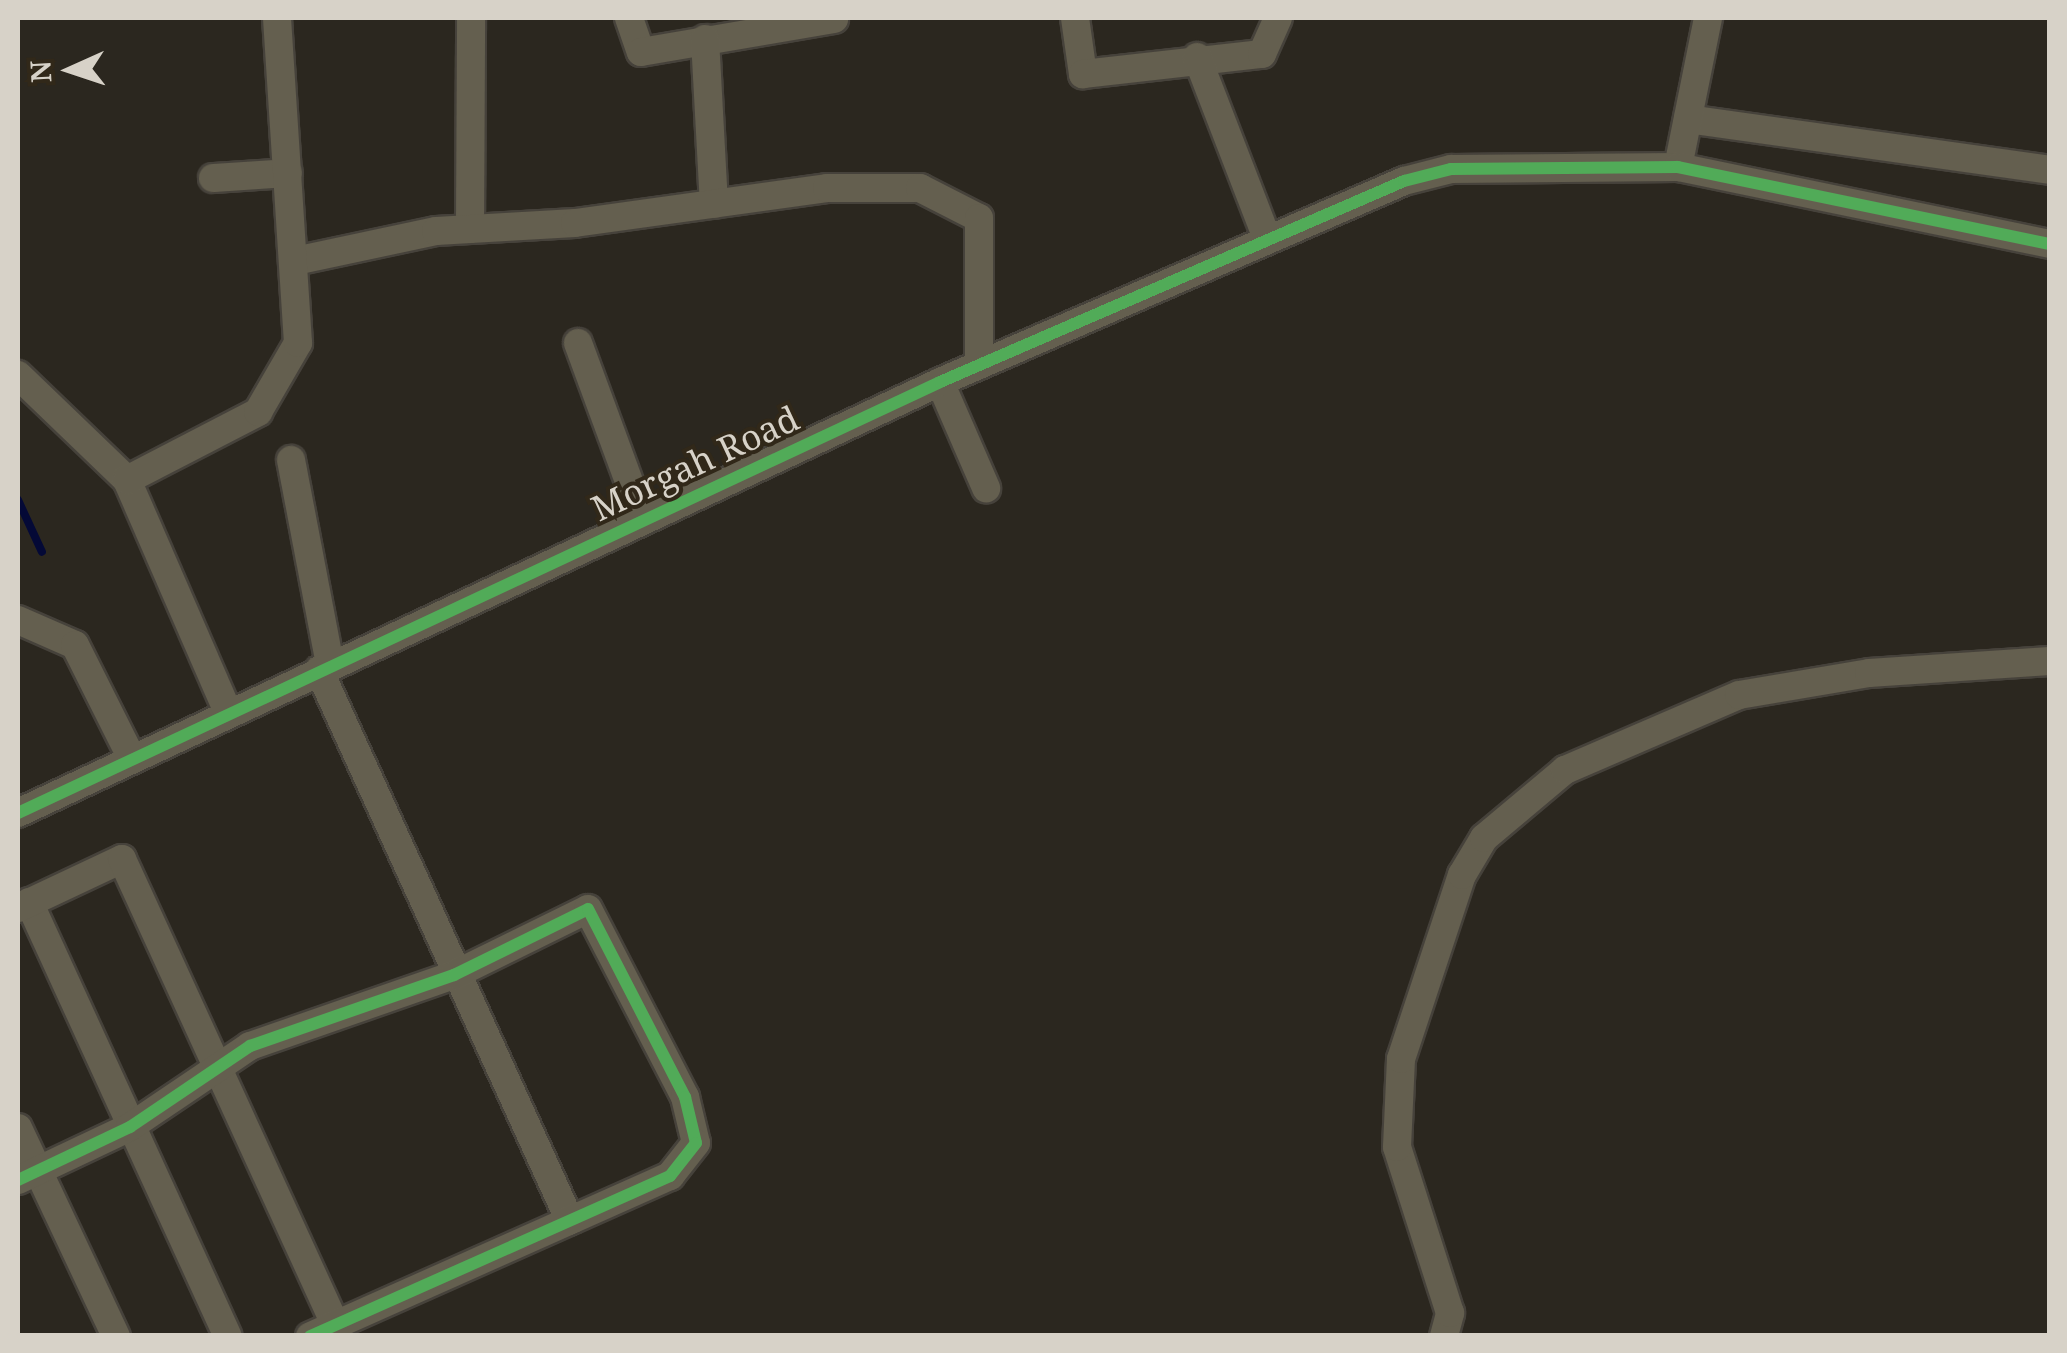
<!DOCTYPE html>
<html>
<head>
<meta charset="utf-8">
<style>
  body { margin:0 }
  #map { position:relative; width:2067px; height:1353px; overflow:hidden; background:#2b271f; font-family:"Noto Serif",serif }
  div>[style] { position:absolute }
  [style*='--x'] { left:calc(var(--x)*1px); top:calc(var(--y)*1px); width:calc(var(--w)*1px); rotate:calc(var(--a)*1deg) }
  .stream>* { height:8px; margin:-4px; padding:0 4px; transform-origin:4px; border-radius:4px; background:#040936 }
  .roads { filter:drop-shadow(2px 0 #46423b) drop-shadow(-2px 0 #46423b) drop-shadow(0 2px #46423b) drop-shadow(0 -2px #46423b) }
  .minor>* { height:28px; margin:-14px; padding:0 14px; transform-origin:14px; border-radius:14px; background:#645f4f }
  .cycleway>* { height:12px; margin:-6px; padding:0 6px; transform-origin:6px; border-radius:6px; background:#51ab58 }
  span { translate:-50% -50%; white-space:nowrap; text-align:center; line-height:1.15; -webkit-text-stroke:8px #312819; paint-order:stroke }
  .street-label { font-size:35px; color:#d7d2c8 }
  .frame { position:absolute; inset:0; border:20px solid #d7d2c8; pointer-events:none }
  .north { position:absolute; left:20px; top:20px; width:100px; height:100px; -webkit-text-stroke:8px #312819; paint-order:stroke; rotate:267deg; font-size:28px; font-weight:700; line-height:40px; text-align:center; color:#d7d2c8 }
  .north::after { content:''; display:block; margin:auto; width:35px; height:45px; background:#d7d2c8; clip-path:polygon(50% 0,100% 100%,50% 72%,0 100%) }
</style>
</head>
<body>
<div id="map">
  <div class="stream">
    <i style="--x:18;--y:500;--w:57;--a:65.2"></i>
  </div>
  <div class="roads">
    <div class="minor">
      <i style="--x:629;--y:18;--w:36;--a:71"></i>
      <i style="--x:641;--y:52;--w:196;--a:-9.7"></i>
      <i style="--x:1075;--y:18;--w:57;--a:81.9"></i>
      <i style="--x:1083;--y:74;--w:180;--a:-6.4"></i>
      <i style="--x:1262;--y:54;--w:39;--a:-66"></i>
      <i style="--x:705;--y:39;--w:165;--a:86.9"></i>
      <i style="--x:1197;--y:57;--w:194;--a:68.9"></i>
      <i style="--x:1688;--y:119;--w:366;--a:8"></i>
      <i style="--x:1678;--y:167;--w:152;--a:-78.6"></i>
      <i style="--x:213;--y:178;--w:75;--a:-3.8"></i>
      <i style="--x:470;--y:229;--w:211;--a:-89.7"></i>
      <i style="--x:295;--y:261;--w:144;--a:-12"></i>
      <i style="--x:436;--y:231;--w:139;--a:-3.3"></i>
      <i style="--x:575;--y:223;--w:254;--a:-7.9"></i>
      <i style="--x:827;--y:188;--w:93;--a:0"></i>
      <i style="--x:920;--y:188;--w:66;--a:27"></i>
      <i style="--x:979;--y:218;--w:147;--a:90"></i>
      <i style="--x:578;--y:343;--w:189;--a:69.8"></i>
      <i style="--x:18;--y:375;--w:151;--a:43.9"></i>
      <i style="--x:127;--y:480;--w:251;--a:66.5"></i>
      <i style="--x:940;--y:382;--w:116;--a:66.5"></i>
      <i style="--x:291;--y:460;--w:209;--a:79.2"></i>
      <i style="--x:127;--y:480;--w:148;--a:-27.4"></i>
      <i style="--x:258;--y:412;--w:80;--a:-59.9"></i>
      <i style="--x:298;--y:343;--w:326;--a:-93.7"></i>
      <i style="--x:18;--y:620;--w:62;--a:23.7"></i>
      <i style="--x:75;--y:645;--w:125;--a:63.4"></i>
      <i style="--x:319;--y:670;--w:605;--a:65.51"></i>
      <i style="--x:18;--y:813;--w:1018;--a:-25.05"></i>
      <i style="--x:940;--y:382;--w:506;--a:-23.42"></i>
      <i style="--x:1404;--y:181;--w:49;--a:-14.3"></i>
      <i style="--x:1451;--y:169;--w:227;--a:-0.5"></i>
      <i style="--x:1678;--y:167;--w:380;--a:11.7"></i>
      <i style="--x:29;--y:902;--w:477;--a:65.4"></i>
      <i style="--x:18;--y:908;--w:115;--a:-25.2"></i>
      <i style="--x:122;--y:859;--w:511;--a:65.39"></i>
      <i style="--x:18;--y:1128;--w:230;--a:64.8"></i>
      <i style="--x:18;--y:1180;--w:124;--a:-25.3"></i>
      <i style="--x:130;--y:1127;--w:145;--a:-34"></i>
      <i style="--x:250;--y:1046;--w:216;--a:-19.2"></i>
      <i style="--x:454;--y:975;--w:149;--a:-26.2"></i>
      <i style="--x:588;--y:909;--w:212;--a:62.7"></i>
      <i style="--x:685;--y:1097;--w:47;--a:76.6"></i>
      <i style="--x:696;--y:1143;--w:42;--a:128.2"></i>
      <i style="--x:670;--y:1176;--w:394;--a:156"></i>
      <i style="--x:1444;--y:1336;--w:24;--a:-75"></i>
      <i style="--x:1450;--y:1313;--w:174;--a:-107.7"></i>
      <i style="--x:1397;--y:1147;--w:88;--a:-87.4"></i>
      <i style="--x:1401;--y:1059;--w:194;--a:-71.7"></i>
      <i style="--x:1462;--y:875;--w:43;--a:-59.3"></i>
      <i style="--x:1484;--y:838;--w:106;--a:-40"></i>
      <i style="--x:1565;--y:770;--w:189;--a:-23.3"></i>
      <i style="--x:1739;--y:695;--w:132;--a:-9.6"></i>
      <i style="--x:1869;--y:673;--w:181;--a:-3.8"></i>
    </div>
  </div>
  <div class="cycleway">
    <i style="--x:18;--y:813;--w:1018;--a:-25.05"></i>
    <i style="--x:940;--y:382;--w:506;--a:-23.42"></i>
    <i style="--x:1404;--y:181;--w:49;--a:-14.3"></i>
    <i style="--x:1451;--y:169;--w:227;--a:-0.5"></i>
    <i style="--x:1678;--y:167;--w:380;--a:11.7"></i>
    <i style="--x:18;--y:1180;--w:124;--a:-25.3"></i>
    <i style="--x:130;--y:1127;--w:145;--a:-34"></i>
    <i style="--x:250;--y:1046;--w:216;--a:-19.2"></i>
    <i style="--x:454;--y:975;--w:149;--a:-26.2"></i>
    <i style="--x:588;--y:909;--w:212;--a:62.7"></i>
    <i style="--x:685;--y:1097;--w:47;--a:76.6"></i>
    <i style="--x:696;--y:1143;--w:42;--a:128.2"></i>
    <i style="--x:670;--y:1176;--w:394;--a:156"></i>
  </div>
  <div class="street-label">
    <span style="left:695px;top:463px;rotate:-25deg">Morgah Road</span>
  </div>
  <div class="frame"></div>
  <div class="north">N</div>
</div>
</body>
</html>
